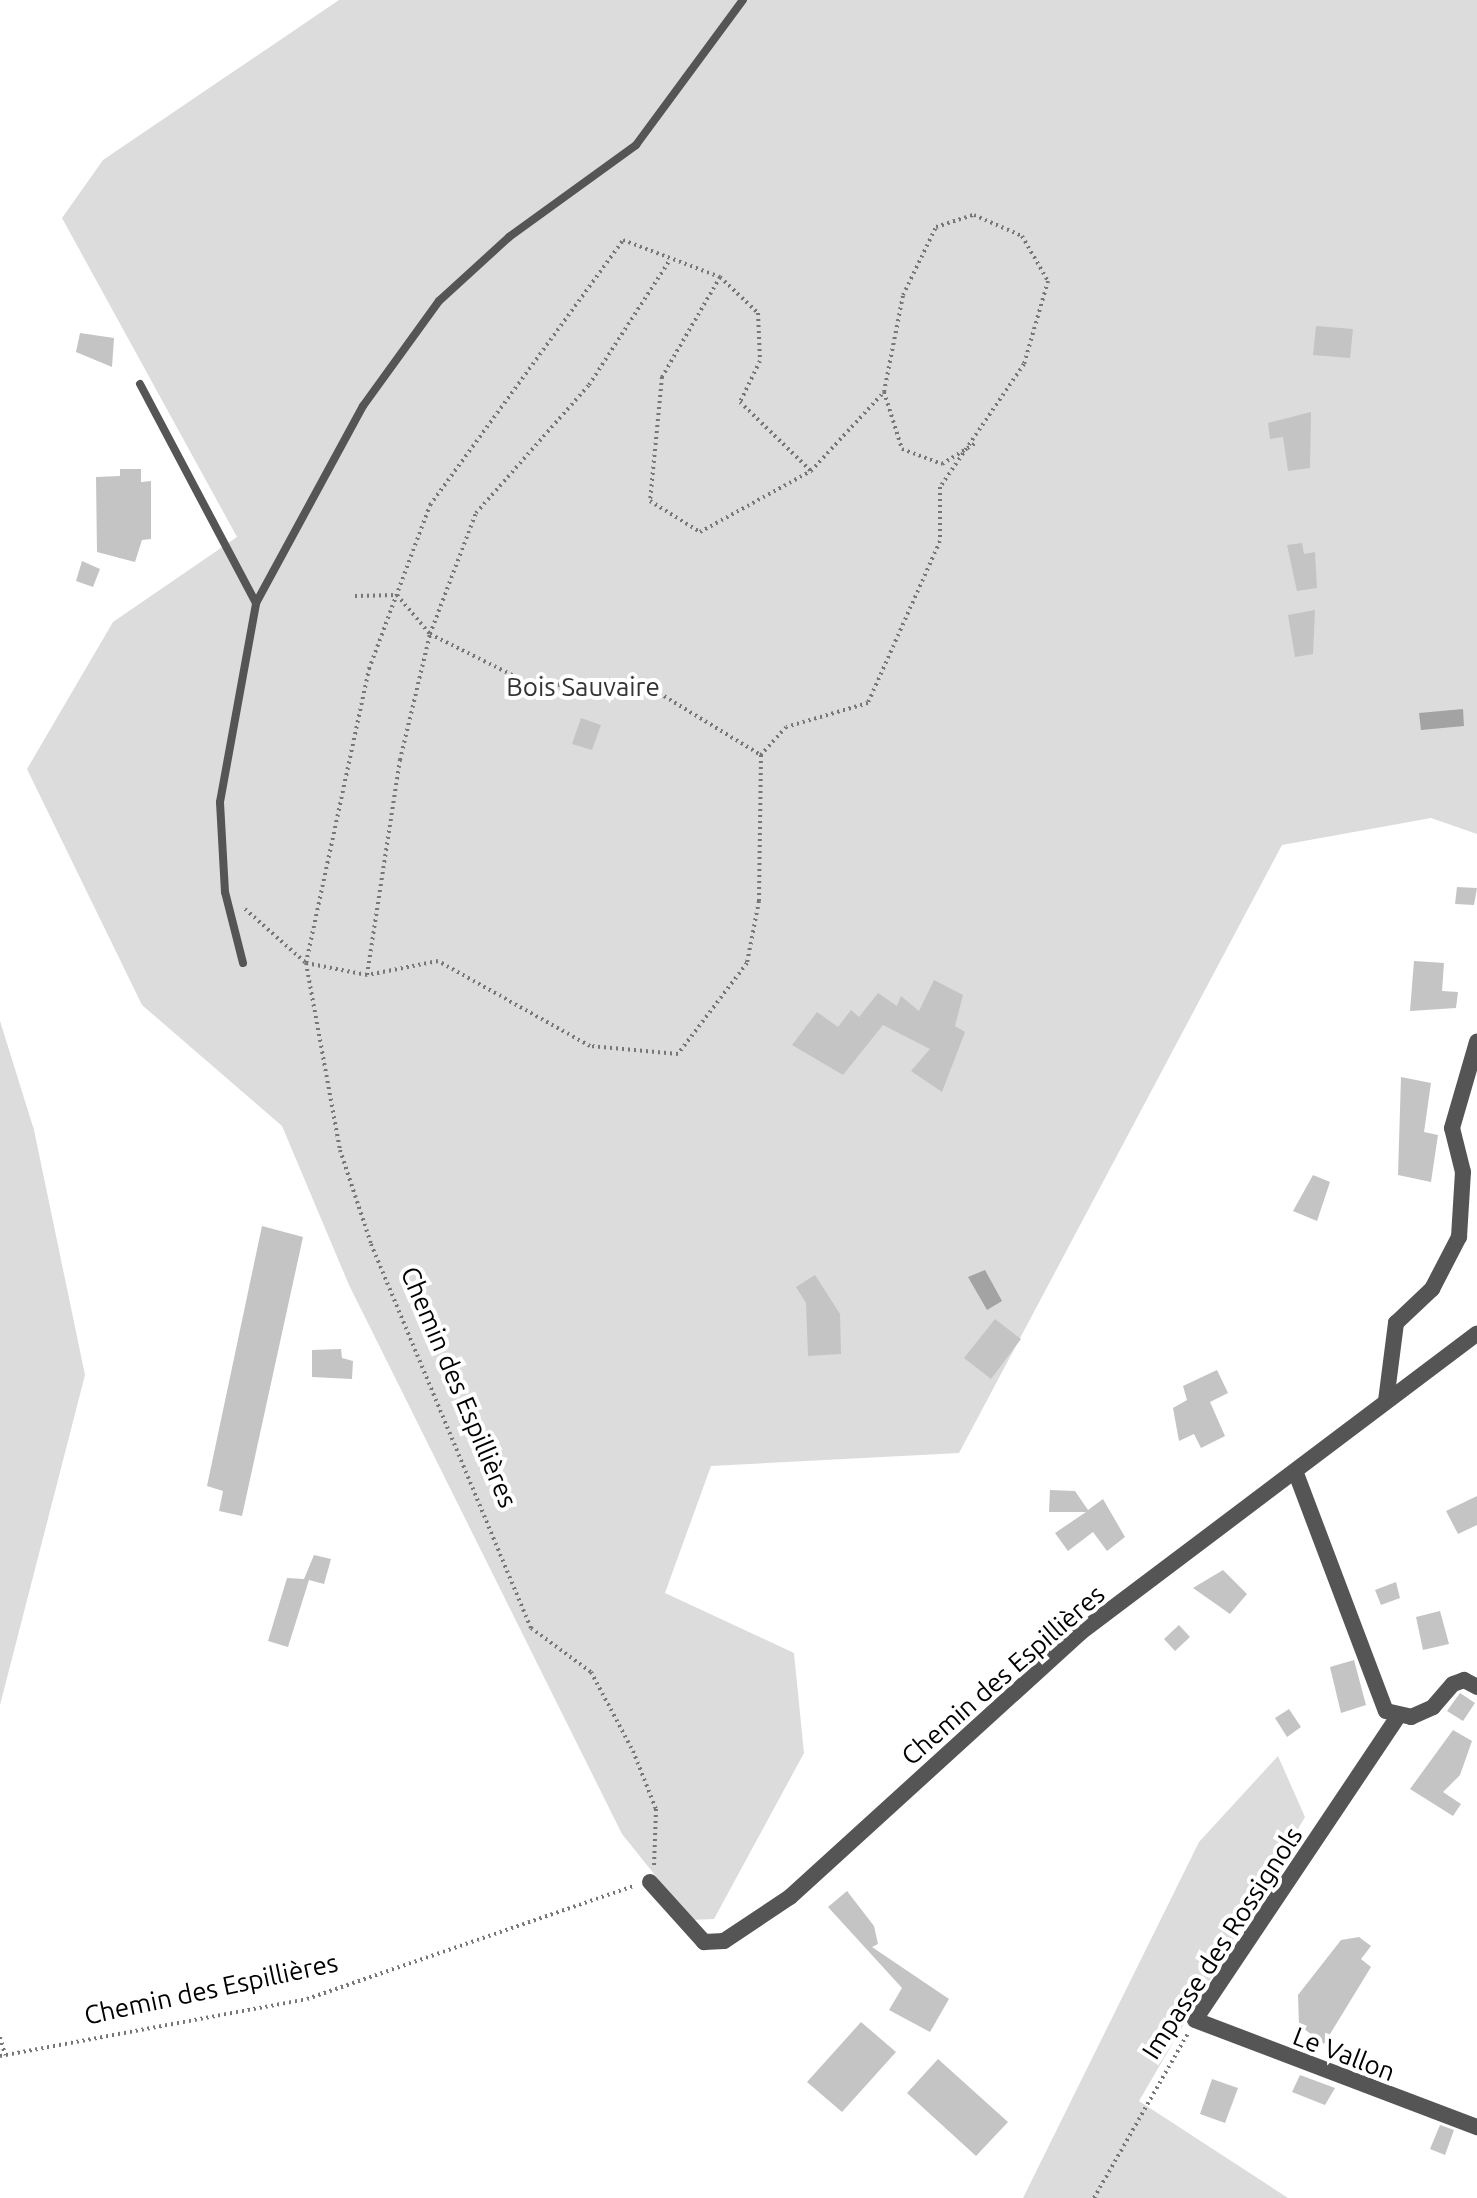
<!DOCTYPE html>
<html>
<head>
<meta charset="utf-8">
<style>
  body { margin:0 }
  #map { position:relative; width:1477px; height:2198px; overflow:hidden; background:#fff; font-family:Ubuntu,sans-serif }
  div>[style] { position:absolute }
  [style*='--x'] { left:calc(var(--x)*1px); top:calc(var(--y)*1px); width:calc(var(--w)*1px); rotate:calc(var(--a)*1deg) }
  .green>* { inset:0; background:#dcdcdc }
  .water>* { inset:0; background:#a3a3a3 }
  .building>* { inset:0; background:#c4c4c4 }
  .path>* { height:4px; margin-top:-2px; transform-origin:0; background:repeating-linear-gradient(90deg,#777 0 2px,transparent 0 6px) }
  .lane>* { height:8px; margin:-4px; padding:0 4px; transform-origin:4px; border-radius:4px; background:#555 }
  .street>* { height:16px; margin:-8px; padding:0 8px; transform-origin:8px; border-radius:8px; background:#555 }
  span { translate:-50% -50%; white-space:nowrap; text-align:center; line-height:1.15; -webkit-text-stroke:8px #fff; paint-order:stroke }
  .park-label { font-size:26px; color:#333 }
  .street-label { font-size:26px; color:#000 }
</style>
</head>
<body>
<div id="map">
  <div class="green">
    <i style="clip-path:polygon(339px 0,1477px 0,1477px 834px,1431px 818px,1282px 845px,959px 1453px,711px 1466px,665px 1593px,794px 1653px,804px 1753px,714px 1919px,691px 1920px,622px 1834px,349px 1285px,282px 1126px,142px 1005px,27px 769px,113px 622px,237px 537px,62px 218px,103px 160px)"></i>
    <i style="clip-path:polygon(0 1021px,34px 1130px,85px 1375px,0 1705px)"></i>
    <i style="clip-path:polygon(1278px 1756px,1305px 1817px,1139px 2101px,1288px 2198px,1023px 2198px,1199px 1842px)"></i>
  </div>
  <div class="water">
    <i style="clip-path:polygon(1463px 709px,1464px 726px,1421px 730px,1419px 713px)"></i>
    <i style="clip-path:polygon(985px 1270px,1002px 1301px,987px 1310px,968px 1277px)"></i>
  </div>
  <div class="building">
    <i style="clip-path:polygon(1316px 326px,1353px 329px,1350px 358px,1313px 355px)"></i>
    <i style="clip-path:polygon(80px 333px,114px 338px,112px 367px,76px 352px)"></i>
    <i style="clip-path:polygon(1311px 412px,1310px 468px,1288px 471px,1283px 437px,1270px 439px,1268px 423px)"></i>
    <i style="clip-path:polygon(120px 469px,141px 469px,141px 482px,151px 481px,151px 539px,142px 540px,135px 562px,97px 552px,96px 477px,120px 476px)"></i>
    <i style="clip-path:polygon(1302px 543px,1304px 554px,1315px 552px,1317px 588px,1297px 591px,1287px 545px)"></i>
    <i style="clip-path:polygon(82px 561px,100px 569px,93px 587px,76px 581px)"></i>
    <i style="clip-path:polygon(1315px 610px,1313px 654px,1295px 657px,1288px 615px)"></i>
    <i style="clip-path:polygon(581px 718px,601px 725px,592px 750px,572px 744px)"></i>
    <i style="clip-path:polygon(1457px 887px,1477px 888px,1474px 905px,1455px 904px)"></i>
    <i style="clip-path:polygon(1414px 961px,1444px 963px,1442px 991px,1458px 992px,1456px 1008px,1410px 1011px)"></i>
    <i style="clip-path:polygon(934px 980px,963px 995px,955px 1026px,965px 1032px,942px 1092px,911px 1071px,930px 1049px,883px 1025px,843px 1075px,792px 1045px,817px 1012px,838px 1027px,851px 1010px,859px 1017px,878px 993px,897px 1006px,901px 996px,919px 1011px)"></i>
    <i style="clip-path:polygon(1401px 1077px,1431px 1083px,1424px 1132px,1438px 1135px,1431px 1182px,1398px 1175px)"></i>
    <i style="clip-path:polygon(1313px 1175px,1330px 1182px,1317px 1221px,1293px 1211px)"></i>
    <i style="clip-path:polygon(262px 1226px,303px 1237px,242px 1516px,219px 1511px,223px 1491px,207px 1486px)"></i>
    <i style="clip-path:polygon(815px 1275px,840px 1314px,841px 1354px,808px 1356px,806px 1303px,796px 1287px)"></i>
    <i style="clip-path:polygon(995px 1319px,1021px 1339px,991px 1379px,964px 1358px)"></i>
    <i style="clip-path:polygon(341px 1349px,342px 1358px,353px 1361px,352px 1379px,312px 1377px,312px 1350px)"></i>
    <i style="clip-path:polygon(1217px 1370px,1228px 1393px,1210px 1402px,1225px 1436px,1201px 1448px,1194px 1434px,1179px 1441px,1173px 1408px,1187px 1400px,1183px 1386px)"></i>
    <i style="clip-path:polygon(1050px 1490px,1075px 1491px,1088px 1510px,1103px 1499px,1125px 1537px,1107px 1551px,1093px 1532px,1068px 1551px,1055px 1533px,1086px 1512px,1049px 1512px)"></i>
    <i style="clip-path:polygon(1477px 1496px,1477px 1525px,1458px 1534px,1446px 1511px)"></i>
    <i style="clip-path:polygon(314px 1555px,331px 1559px,324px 1584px,309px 1580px,288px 1647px,268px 1641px,287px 1578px,304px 1579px)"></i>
    <i style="clip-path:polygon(1223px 1570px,1247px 1594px,1230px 1614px,1193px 1588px)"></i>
    <i style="clip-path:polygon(1396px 1582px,1400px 1598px,1381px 1605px,1375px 1590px)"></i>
    <i style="clip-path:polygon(1440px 1611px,1449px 1644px,1423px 1650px,1416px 1617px)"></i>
    <i style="clip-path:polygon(1179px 1625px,1190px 1637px,1175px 1651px,1164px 1639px)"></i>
    <i style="clip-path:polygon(1354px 1660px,1366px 1705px,1341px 1713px,1330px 1667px)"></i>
    <i style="clip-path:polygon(1460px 1693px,1475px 1703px,1463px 1721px,1447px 1711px)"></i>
    <i style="clip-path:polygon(1289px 1709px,1301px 1727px,1287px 1737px,1275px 1718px)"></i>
    <i style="clip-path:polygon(1453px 1730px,1472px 1741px,1460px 1775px,1443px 1792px,1461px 1804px,1453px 1816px,1410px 1789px)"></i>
    <i style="clip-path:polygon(847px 1891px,874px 1926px,878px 1944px,872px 1947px,949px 1999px,930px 2032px,889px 2010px,902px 1988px,828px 1907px)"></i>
    <i style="clip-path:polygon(1359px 1937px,1371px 1946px,1361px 1959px,1371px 1967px,1324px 2044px,1299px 2025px,1298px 1995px,1341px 1940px)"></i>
    <i style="clip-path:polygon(861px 2022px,896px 2052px,842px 2112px,807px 2082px)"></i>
    <i style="clip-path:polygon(938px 2059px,1008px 2122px,976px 2156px,907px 2093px)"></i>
    <i style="clip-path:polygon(1300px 2075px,1335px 2088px,1325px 2105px,1292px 2092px)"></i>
    <i style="clip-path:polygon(1212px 2079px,1238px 2088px,1225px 2123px,1200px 2114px)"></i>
    <i style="clip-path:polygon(1440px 2125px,1454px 2130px,1445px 2155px,1430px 2149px)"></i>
  </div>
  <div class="path">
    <i style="--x:974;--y:215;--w:52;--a:23.6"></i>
    <i style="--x:1022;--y:236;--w:52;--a:60"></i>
    <i style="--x:1048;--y:281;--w:86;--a:106.1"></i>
    <i style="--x:1024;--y:364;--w:149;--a:124.3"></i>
    <i style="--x:940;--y:487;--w:54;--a:90"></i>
    <i style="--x:940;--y:541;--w:177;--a:114"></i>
    <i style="--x:868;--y:703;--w:85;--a:163.7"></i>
    <i style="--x:786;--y:727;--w:38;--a:132"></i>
    <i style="--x:761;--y:755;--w:146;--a:90.8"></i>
    <i style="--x:759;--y:901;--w:63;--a:101"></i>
    <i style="--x:747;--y:963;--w:114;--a:127.2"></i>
    <i style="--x:678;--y:1054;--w:88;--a:-174.8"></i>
    <i style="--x:590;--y:1046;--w:174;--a:-150.8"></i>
    <i style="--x:438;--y:961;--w:72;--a:168.8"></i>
    <i style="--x:367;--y:975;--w:62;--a:-168.9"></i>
    <i style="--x:306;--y:963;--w:301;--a:-77.9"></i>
    <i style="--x:369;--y:669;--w:175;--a:-69.6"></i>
    <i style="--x:430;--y:505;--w:328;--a:-53.9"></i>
    <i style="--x:623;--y:240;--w:104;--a:20.9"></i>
    <i style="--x:720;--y:277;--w:116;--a:120.1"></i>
    <i style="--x:662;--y:377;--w:125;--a:95.5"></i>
    <i style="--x:650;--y:501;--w:59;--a:31.8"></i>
    <i style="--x:700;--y:532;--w:127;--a:-28.8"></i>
    <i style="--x:811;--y:471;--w:108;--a:-47.3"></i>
    <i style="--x:884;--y:392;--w:99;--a:-78.9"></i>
    <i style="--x:903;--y:295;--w:76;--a:-64.1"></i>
    <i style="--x:936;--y:227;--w:40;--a:-18"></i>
    <i style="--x:720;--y:277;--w:52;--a:43.5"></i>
    <i style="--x:758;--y:313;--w:48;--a:87.6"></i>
    <i style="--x:760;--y:361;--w:46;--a:116"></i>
    <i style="--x:740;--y:402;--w:99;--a:44.2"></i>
    <i style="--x:884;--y:392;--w:60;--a:72.5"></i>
    <i style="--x:902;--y:449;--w:43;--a:20.6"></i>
    <i style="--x:942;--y:464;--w:39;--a:-32"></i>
    <i style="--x:355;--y:596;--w:42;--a:-1.4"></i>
    <i style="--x:397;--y:595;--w:51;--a:49.8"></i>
    <i style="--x:430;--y:634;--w:110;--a:26.6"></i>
    <i style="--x:528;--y:683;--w:126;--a:3.2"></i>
    <i style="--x:654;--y:690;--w:125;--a:31.3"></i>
    <i style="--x:245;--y:909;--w:81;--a:41.5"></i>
    <i style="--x:306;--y:963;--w:190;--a:79.7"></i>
    <i style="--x:340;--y:1150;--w:99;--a:71.7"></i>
    <i style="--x:371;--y:1244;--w:416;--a:67.4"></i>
    <i style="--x:531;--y:1628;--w:74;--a:36.3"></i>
    <i style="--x:591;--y:1672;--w:89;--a:62"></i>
    <i style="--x:633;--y:1751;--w:62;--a:68.4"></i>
    <i style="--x:656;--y:1809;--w:58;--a:92"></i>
    <i style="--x:367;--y:975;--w:218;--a:-81.3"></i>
    <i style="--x:400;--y:760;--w:130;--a:-76.6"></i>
    <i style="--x:430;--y:634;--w:129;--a:-69.2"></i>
    <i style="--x:476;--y:513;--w:171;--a:-48.6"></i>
    <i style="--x:589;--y:385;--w:149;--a:-57.1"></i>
    <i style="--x:0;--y:2037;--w:19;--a:74"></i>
    <i style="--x:0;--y:2056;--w:312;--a:-10.5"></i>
    <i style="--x:307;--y:1999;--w:346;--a:-19.1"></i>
    <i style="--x:1094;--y:2198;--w:190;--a:-60.3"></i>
  </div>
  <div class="lane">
    <i style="--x:140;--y:384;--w:248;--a:62.1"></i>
    <i style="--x:243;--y:963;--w:73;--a:-104.2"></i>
    <i style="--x:225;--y:892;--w:90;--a:-93.2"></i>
    <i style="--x:220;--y:802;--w:202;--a:-79.7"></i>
    <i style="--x:256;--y:603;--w:224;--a:-61.5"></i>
    <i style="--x:363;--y:406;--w:130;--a:-54.1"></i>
    <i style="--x:439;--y:301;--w:95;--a:-42.4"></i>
    <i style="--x:509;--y:237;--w:157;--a:-35.9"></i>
    <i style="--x:636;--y:145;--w:180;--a:-53.6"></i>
  </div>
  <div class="street">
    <i style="--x:1386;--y:1401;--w:79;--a:-82.7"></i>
    <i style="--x:1396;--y:1323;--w:50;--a:-43.4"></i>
    <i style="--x:1432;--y:1289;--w:59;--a:-62.6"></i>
    <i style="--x:1459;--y:1237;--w:65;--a:-86.5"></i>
    <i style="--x:1463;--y:1172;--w:45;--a:-104"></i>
    <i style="--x:1452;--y:1128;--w:90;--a:-73.8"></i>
    <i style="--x:1297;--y:1476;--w:251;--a:69.3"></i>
    <i style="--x:1386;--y:1711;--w:26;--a:13"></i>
    <i style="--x:1411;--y:1717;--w:24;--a:-24"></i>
    <i style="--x:1433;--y:1707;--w:30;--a:-49"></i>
    <i style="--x:1453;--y:1684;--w:12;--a:-20"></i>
    <i style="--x:1464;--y:1680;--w:15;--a:28"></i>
    <i style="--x:1397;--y:1718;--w:363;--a:123.8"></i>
    <i style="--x:1195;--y:2020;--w:302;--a:20.8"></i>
    <i style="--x:650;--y:1882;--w:81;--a:48"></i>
    <i style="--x:704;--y:1942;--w:20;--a:-3"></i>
    <i style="--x:724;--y:1941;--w:79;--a:-33.7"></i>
    <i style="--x:790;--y:1897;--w:394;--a:-42.3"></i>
    <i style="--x:1081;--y:1632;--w:496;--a:-37"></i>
  </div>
  <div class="park-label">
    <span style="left:583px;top:687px">Bois Sauvaire</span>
  </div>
  <div class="street-label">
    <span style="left:459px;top:1387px;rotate:67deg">Chemin des Espillières</span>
    <span style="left:1003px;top:1675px;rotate:-41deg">Chemin des Espillières</span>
    <span style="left:1222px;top:1943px;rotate:-57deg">Impasse des Rossignols</span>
    <span style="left:211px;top:1989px;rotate:-12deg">Chemin des Espillières</span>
    <span style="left:1344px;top:2054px;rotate:21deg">Le Vallon</span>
  </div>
</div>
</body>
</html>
